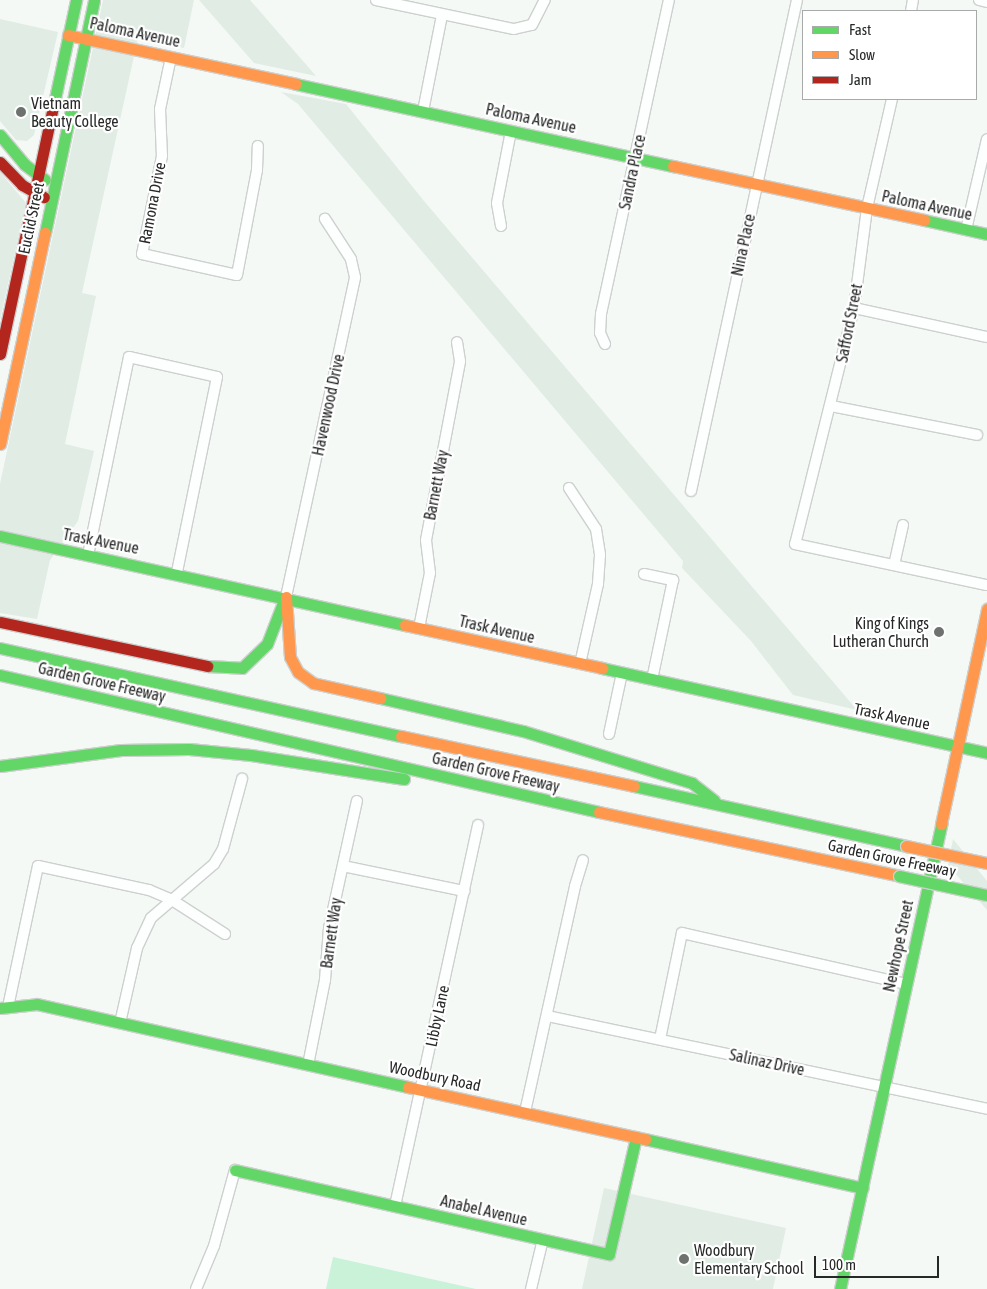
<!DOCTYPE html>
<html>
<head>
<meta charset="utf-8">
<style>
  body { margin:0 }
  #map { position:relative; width:987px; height:1289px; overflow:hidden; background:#f4f9f6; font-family:"Asap Condensed",sans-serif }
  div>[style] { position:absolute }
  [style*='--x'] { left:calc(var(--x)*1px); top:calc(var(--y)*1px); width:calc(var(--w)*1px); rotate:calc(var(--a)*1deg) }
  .built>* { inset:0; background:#e1ece5 }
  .green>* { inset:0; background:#c9f2d8 }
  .roads { filter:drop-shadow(1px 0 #cdd0ce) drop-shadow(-1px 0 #cdd0ce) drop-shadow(0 1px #cdd0ce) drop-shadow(0 -1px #cdd0ce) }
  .street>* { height:10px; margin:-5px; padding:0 5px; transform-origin:5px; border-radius:5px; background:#fdfefe }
  .fast>* { height:11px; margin:-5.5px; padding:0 5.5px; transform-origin:5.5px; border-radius:5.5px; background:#63d668 }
  .slow>* { height:11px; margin:-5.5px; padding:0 5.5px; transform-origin:5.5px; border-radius:5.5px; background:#ff974d }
  .jam>* { height:11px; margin:-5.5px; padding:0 5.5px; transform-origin:5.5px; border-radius:5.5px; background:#b3261e }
  .bridges { filter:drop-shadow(1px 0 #cdd0ce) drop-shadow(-1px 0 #cdd0ce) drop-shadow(0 1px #cdd0ce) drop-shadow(0 -1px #cdd0ce) }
  .fast-bridge>* { height:11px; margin:-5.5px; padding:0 5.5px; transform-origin:5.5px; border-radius:5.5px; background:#63d668 }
  .slow-bridge>* { height:11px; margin:-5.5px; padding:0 5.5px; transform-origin:5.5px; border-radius:5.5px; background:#ff974d }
  .dots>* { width:14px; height:14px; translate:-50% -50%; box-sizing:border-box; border:2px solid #fff; border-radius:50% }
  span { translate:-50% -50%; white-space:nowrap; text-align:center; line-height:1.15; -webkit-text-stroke:4.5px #fff; paint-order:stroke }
  .street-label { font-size:16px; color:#262927 }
  .poi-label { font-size:16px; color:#262927 }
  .left { translate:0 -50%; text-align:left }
  .right { translate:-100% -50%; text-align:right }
  .legend { position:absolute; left:802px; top:10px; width:175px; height:90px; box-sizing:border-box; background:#fff; border:1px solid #a8a9a9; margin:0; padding:6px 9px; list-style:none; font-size:15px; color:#262927 }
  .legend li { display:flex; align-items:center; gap:10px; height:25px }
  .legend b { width:25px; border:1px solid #a8a9a9 }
  .scale { position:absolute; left:814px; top:1256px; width:125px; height:22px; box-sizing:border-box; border:2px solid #262927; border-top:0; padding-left:6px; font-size:15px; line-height:18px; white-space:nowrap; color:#262927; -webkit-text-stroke:4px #fff; paint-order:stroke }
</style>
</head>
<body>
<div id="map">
  <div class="built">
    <i style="clip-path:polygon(103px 0,194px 0,184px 48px,138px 38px,82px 293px,96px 296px,65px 444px,94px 451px,78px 521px,50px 560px,37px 619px,0 613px,0 484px)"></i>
    <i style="clip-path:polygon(199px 0,250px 0,316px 76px,254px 63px)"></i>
    <i style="clip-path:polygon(0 19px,58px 32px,34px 135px,27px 141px,16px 140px,0 121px)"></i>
    <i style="clip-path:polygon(281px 92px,346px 104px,424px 201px,857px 710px,793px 695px,751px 641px,682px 568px,683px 561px,298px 104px)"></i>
    <i style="clip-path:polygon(0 172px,26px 203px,0 320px)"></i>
    <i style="clip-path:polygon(953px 839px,987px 881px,987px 910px,948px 865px)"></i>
    <i style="clip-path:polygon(604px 1188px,786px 1228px,773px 1289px,582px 1289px)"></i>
  </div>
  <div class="green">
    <i style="clip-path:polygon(333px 1257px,476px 1289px,326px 1289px)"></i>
  </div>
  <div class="roads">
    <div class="street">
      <i style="--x:376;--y:0;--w:141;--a:11.9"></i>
      <i style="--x:514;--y:29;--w:18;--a:-13"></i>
      <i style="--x:532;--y:25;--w:28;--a:-63"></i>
      <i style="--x:979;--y:0;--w:8;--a:14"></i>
      <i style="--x:911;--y:11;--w:11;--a:-80"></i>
      <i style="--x:171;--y:57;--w:53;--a:101.9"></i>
      <i style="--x:160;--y:109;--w:47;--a:87.6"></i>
      <i style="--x:162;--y:156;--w:100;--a:101.5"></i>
      <i style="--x:142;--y:254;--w:97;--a:12.5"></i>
      <i style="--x:237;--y:275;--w:107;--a:-79.2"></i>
      <i style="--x:257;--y:170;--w:24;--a:-88"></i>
      <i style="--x:892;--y:99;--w:112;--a:102.9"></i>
      <i style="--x:867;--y:208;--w:101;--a:97.4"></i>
      <i style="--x:854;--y:308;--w:243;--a:104"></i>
      <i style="--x:795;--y:544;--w:196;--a:12.1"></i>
      <i style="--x:423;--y:111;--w:98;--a:-78.8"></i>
      <i style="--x:501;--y:226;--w:23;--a:-100"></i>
      <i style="--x:497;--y:203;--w:73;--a:-79"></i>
      <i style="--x:966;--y:230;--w:93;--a:-77"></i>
      <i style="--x:854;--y:308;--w:136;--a:12.3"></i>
      <i style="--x:605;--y:344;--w:12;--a:-114"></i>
      <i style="--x:600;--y:333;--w:19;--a:-87"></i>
      <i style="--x:601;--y:314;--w:321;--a:-77.8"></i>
      <i style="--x:831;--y:406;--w:149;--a:11.2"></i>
      <i style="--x:569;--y:488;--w:49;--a:56.6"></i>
      <i style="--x:596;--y:529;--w:26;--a:81"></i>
      <i style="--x:600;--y:555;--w:29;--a:94"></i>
      <i style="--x:598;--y:584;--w:82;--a:102.7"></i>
      <i style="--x:691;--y:491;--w:502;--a:-77.82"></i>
      <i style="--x:88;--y:555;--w:202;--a:-78.3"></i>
      <i style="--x:129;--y:357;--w:90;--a:12.8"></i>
      <i style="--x:217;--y:377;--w:199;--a:101.6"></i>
      <i style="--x:894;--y:565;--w:41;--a:-77.3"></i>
      <i style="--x:644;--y:574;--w:30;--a:12"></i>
      <i style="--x:673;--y:580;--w:102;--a:101.9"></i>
      <i style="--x:286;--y:597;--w:327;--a:-77.8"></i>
      <i style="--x:355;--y:277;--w:18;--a:-103"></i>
      <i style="--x:351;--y:259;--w:48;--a:-123"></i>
      <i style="--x:419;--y:628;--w:56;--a:-78.7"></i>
      <i style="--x:430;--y:573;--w:33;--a:-97"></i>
      <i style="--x:426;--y:540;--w:182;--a:-79.2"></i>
      <i style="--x:460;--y:361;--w:19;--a:-99"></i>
      <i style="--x:609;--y:734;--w:62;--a:-78"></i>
      <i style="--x:343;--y:866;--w:124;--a:11.7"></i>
      <i style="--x:8;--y:1007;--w:144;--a:-78"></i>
      <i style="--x:38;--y:866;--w:114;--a:12.2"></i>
      <i style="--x:149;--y:890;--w:25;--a:23"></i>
      <i style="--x:172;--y:900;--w:63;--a:32.7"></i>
      <i style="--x:547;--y:1016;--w:450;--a:11.9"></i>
      <i style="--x:120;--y:1023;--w:77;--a:-77.2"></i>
      <i style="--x:137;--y:948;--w:33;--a:-65"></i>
      <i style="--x:151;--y:918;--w:83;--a:-40.6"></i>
      <i style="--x:214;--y:864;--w:17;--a:-59"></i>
      <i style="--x:223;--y:849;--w:73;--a:-74.8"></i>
      <i style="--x:660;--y:1039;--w:108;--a:-78.3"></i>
      <i style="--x:682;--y:933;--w:230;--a:12.8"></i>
      <i style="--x:308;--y:1065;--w:87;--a:-78.7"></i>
      <i style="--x:325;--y:980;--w:52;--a:-85.6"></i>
      <i style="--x:329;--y:928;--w:130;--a:-77.6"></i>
      <i style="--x:525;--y:1112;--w:231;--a:-77.5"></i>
      <i style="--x:575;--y:886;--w:27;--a:-73"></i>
      <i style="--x:395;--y:1206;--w:390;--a:-77.7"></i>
      <i style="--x:196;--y:1289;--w:47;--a:-67.3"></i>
      <i style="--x:214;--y:1246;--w:79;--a:-74.6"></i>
      <i style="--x:531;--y:1289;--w:51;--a:-76.5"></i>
    </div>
    <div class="fast">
      <i style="--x:296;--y:84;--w:386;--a:12.3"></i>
      <i style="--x:54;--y:103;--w:105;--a:-77.9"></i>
      <i style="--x:0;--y:135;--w:38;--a:50"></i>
      <i style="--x:24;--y:164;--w:26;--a:37"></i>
      <i style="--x:924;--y:220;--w:65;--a:12.5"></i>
      <i style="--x:45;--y:233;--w:238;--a:-78.1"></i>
      <i style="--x:0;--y:536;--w:415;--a:12.4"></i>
      <i style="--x:0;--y:648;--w:411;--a:12.4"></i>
      <i style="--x:207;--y:666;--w:35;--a:3"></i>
      <i style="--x:242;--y:668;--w:35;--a:-44"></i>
      <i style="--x:267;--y:644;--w:47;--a:-68.9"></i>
      <i style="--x:602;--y:668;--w:394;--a:12.4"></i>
      <i style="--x:0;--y:675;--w:614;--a:12.88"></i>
      <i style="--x:380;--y:698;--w:147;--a:13"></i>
      <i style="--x:523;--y:731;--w:177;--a:17.1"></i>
      <i style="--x:692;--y:783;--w:28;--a:38"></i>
      <i style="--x:0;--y:766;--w:122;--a:-7.5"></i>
      <i style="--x:121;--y:750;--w:68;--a:-0.8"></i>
      <i style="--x:189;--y:749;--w:62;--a:5.5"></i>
      <i style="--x:251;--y:755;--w:155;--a:8.9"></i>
      <i style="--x:634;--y:786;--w:279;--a:12.4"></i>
      <i style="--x:0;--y:1008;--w:37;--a:-6"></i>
      <i style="--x:37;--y:1004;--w:380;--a:12.6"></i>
      <i style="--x:645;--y:1139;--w:223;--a:12.7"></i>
      <i style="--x:235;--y:1170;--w:383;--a:12.7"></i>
      <i style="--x:609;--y:1254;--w:120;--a:-77"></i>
      <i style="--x:840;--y:1289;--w:476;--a:-77.7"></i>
    </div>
    <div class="slow">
      <i style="--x:68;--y:35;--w:233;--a:12.1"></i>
      <i style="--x:673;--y:166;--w:257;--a:12.1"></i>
      <i style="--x:0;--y:444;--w:216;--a:-78"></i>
      <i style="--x:286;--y:597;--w:60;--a:86.2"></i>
      <i style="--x:290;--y:657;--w:17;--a:62"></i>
      <i style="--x:298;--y:672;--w:19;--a:36"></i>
      <i style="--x:313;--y:683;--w:69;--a:12.6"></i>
      <i style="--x:405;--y:625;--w:202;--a:12.3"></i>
      <i style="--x:401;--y:736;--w:238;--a:12.1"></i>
      <i style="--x:599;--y:812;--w:307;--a:12"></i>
      <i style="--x:941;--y:824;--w:220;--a:-77.9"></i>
      <i style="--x:408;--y:1087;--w:243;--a:12.4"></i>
    </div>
    <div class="jam">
      <i style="--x:0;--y:162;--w:32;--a:46"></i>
      <i style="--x:22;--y:185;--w:25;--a:29"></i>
      <i style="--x:0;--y:354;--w:257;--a:-77.9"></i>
      <i style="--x:0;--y:622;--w:212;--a:12"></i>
    </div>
  </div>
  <div class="bridges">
    <div class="fast-bridge">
      <i style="--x:899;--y:876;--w:90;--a:12.2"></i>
    </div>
    <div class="slow-bridge">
      <i style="--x:906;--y:846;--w:83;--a:11.9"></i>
    </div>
  </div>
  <div class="dots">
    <i style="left:21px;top:112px;background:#6e726f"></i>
    <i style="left:939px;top:632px;background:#6e726f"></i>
    <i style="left:684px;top:1259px;background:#6e726f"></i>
  </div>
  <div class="street-label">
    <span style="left:135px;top:32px;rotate:12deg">Paloma Avenue</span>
    <span style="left:531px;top:118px;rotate:12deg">Paloma Avenue</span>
    <span style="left:632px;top:172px;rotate:-78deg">Sandra Place</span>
    <span style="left:152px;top:203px;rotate:-79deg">Ramona Drive</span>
    <span style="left:927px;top:205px;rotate:12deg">Paloma Avenue</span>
    <span style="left:31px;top:218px;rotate:-78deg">Euclid Street</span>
    <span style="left:743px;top:245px;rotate:-78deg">Nina Place</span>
    <span style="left:849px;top:323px;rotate:-79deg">Safford Street</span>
    <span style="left:328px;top:405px;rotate:-78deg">Havenwood Drive</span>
    <span style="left:436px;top:485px;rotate:-79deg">Barnett Way</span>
    <span style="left:101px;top:541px;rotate:11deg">Trask Avenue</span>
    <span style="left:497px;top:629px;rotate:13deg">Trask Avenue</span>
    <span style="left:102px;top:682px;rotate:13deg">Garden Grove Freeway</span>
    <span style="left:892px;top:716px;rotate:12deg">Trask Avenue</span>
    <span style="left:496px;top:772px;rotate:13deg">Garden Grove Freeway</span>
    <span style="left:892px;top:858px;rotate:12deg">Garden Grove Freeway</span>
    <span style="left:331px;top:933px;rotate:-82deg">Barnett Way</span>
    <span style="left:898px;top:946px;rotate:-78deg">Newhope Street</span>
    <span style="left:437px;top:1016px;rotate:-78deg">Libby Lane</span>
    <span style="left:767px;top:1062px;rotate:12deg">Salinaz Drive</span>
    <span style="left:435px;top:1076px;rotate:12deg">Woodbury Road</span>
    <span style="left:484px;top:1210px;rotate:13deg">Anabel Avenue</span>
  </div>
  <div class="poi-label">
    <span class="left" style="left:31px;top:112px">Vietnam<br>Beauty College</span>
    <span class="right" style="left:929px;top:632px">King of Kings<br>Lutheran Church</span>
    <span class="left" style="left:694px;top:1259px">Woodbury<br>Elementary School</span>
  </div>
  <ul class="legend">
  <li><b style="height:6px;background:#63d668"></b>Fast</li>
  <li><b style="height:6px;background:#ff974d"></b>Slow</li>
  <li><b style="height:6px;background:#b3261e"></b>Jam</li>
  </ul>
  <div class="scale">100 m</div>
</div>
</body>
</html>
